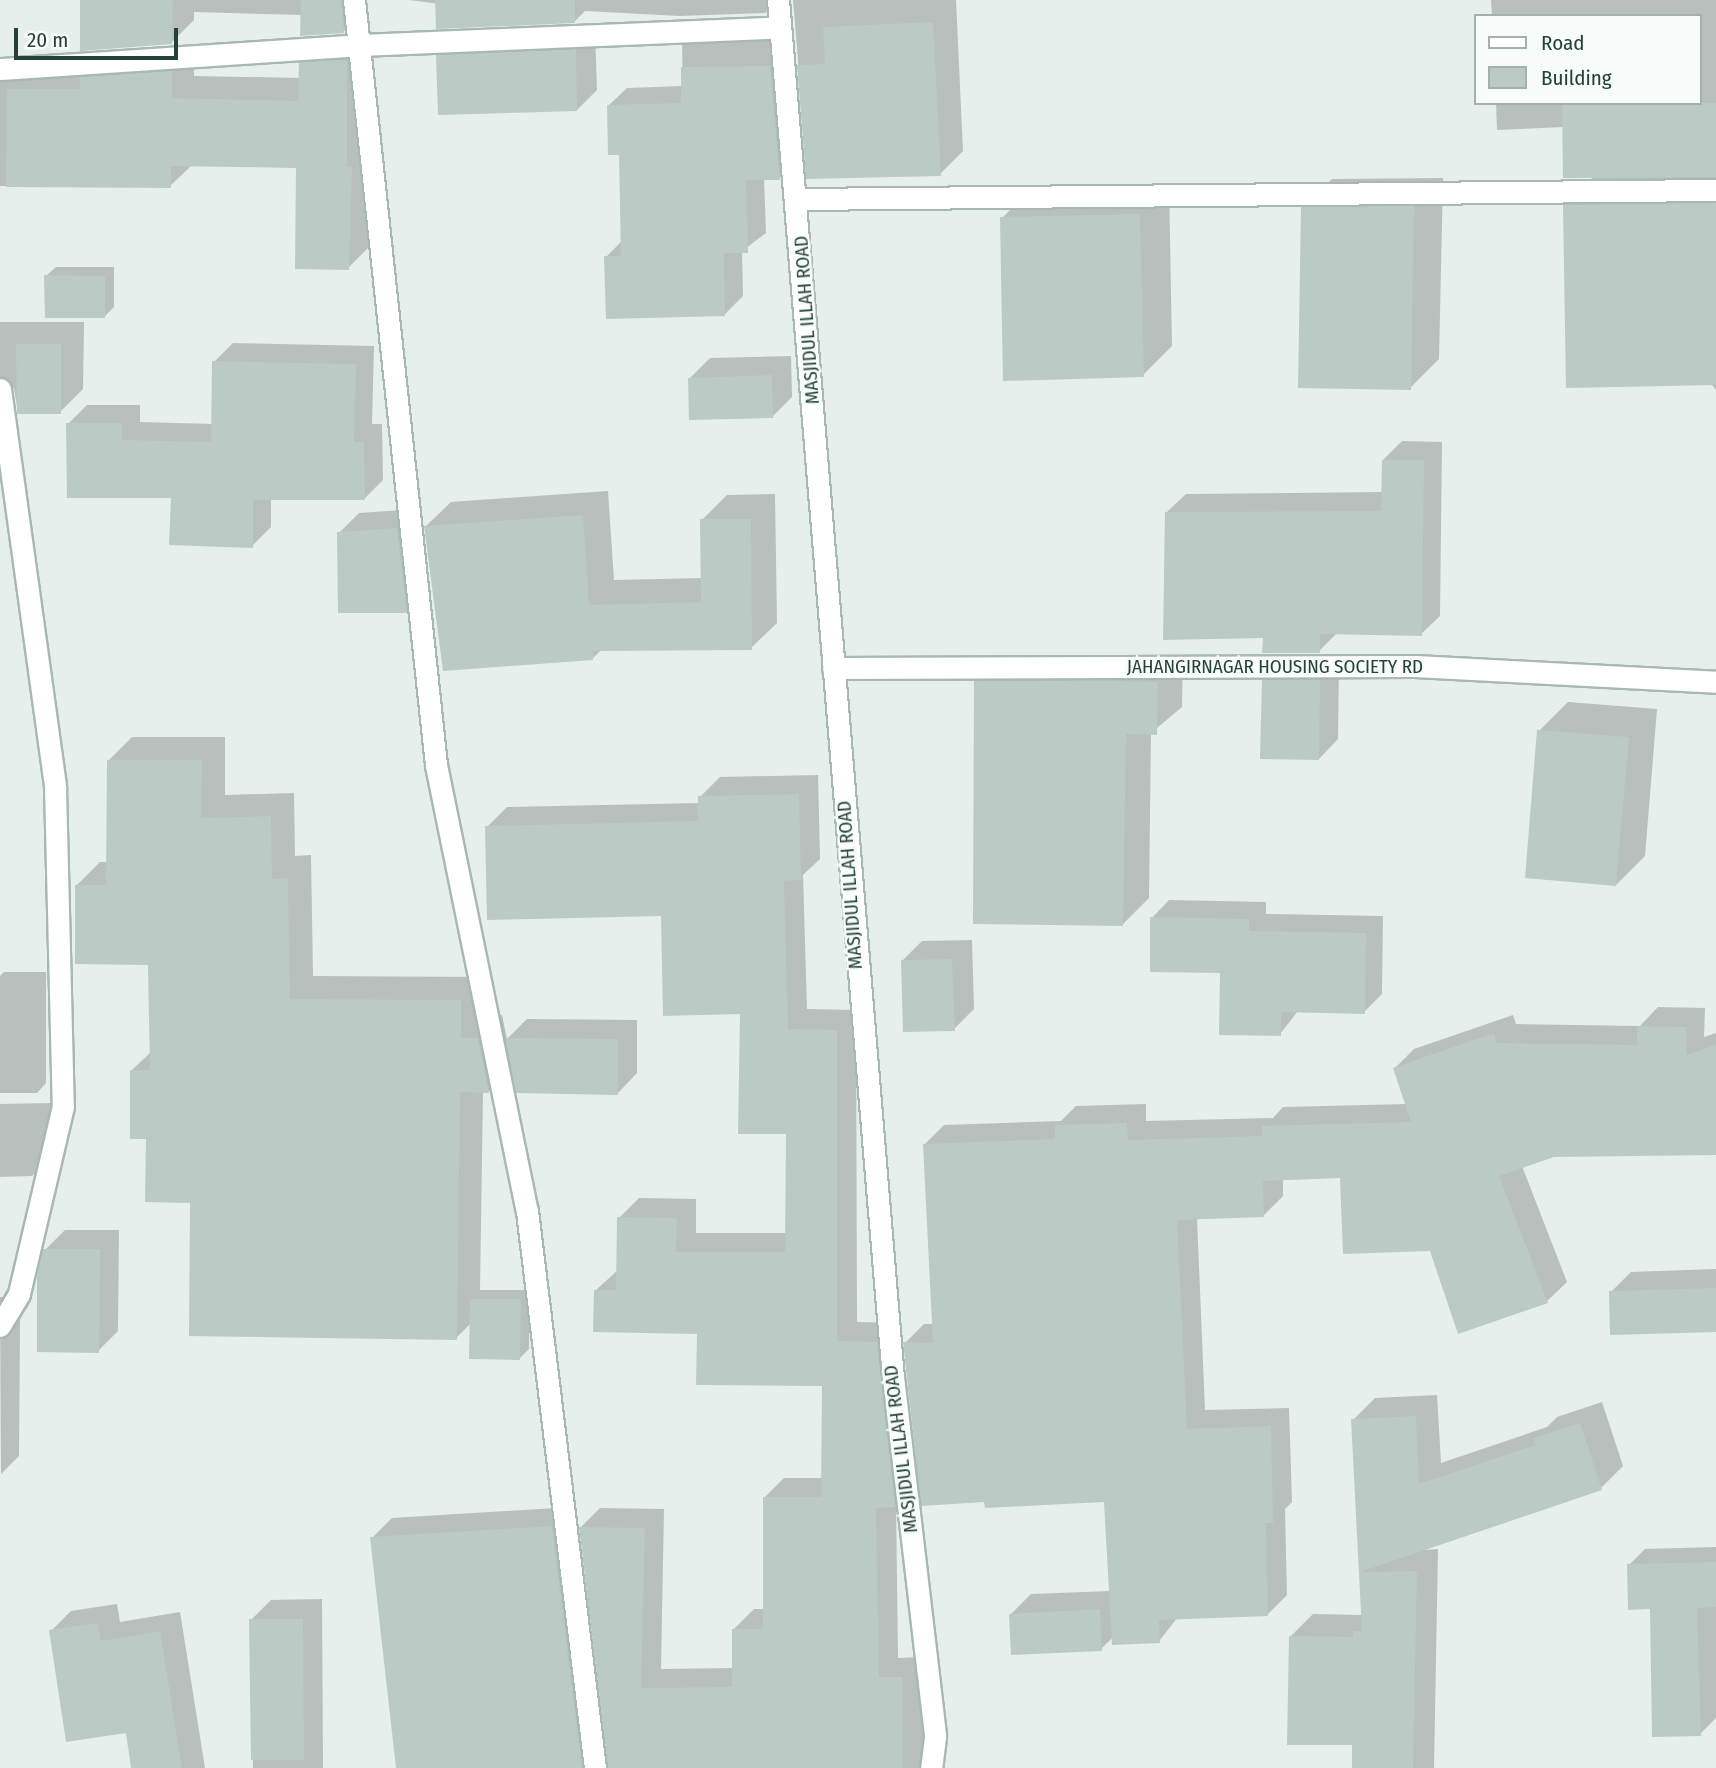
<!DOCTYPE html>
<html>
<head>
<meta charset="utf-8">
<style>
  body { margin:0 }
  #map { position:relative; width:1716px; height:1768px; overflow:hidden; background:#e6efeb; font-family:"Fira Sans Condensed",sans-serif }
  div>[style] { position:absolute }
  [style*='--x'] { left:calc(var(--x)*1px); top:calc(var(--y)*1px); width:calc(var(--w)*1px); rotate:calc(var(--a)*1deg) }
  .shadow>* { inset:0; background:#0003 }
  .building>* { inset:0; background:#bbcac4 }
  .roads { filter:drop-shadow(2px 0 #a8b8b2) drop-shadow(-2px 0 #a8b8b2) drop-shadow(0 2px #a8b8b2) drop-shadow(0 -2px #a8b8b2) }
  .street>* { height:21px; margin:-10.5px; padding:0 10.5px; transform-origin:10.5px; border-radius:10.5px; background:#fff }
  span { translate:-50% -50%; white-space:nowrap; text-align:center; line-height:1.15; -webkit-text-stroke:5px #f7fbf9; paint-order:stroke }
  .street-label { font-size:19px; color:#24423a }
  .legend { position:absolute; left:1474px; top:14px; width:228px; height:91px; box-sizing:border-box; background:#f7fbf9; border:2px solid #a3b1ad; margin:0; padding:9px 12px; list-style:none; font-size:21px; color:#24423a }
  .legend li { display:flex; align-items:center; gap:14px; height:35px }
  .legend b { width:35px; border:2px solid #a3b1ad }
  .scale { position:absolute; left:14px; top:28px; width:164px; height:32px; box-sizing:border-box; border:4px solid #24423a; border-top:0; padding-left:9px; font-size:21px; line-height:24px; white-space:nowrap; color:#24423a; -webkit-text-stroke:5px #f7fbf9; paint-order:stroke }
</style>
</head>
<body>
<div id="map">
  <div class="shadow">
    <i style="clip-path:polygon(81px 0,366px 0,366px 8px,344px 31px,302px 15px,194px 12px,194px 20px,171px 43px)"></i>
    <i style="clip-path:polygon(409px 0,778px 0,765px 13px,680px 16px,585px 11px,575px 21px)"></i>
    <i style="clip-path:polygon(793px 0,956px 0,963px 151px,940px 174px,808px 177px)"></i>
    <i style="clip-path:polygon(1491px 0,1716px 0,1716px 390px,1565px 205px,1594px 176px,1564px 127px,1497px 130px,1496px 103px,1700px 103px,1700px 16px,1492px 16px)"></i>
    <i style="clip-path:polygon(786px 23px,797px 160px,779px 178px,764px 178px,766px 233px,742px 251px,743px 296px,725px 314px,606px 257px,623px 240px,620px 153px,608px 106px,627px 88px,683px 86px,682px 45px,700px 27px)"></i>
    <i style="clip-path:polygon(595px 30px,597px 90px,577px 110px,438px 56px,458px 36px)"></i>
    <i style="clip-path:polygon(324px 40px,371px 51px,371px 245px,348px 268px,298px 166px,192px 165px,170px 186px,0 186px,0 67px,194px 49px,194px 76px,301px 78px,301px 63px)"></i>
    <i style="clip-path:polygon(1443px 178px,1439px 359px,1410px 388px,1303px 208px,1332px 179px)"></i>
    <i style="clip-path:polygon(1169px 185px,1172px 346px,1143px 375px,1002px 218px,1031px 189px)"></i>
    <i style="clip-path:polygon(56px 267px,114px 267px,114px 307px,105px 316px,46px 276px)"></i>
    <i style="clip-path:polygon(0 322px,84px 322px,83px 389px,60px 412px,18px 412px,14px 388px,0 402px)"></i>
    <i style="clip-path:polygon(233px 343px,374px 346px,372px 424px,382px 424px,383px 480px,364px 499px,271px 499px,271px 527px,252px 546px,68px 424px,87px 405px,140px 405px,140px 422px,213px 424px,214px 362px)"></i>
    <i style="clip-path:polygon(791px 356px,792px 397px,773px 416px,690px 378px,710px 358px)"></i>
    <i style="clip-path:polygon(1402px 441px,1442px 442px,1440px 616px,1421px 634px,1337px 633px,1319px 651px,1264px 637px,1167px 512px,1186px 494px,1383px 492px,1383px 460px)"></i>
    <i style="clip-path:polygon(608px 491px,614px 580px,702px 578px,702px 520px,727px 495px,775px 494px,777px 623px,751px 648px,602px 649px,593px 658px,425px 527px,451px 502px)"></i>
    <i style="clip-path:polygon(417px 509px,426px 592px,406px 612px,339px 533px,359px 513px)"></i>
    <i style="clip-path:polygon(1002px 655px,1183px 657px,1182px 707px,1151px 733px,1149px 898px,1123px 924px,975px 681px)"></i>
    <i style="clip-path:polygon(1339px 660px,1338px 739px,1319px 759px,1264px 680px,1283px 661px)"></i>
    <i style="clip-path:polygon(1568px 702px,1657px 709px,1645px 856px,1616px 885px,1539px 731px)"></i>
    <i style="clip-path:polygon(132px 737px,225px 737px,225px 795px,294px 793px,295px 856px,311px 855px,313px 976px,484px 977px,484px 1015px,502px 1015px,507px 1039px,527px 1019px,637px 1020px,637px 1073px,618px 1093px,513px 1067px,489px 1091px,483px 1091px,480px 1290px,529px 1290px,529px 1349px,520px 1358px,471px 1323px,456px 1338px,192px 1202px,148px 1137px,132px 1070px,151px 1052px,149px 963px,76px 886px,100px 862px,108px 862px,108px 761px)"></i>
    <i style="clip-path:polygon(818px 775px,820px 859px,803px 875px,807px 1009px,856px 1010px,857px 1322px,896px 1323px,914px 1485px,896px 1504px,898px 1658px,921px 1657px,927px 1768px,398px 1768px,372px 1538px,392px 1518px,572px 1507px,601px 1749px,609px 1759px,581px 1527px,600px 1508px,664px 1509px,661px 1669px,734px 1668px,734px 1629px,754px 1609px,765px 1609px,764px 1498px,784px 1478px,823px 1478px,824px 1385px,596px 1290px,618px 1270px,619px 1218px,639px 1198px,696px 1199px,696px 1233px,787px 1233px,788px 1133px,742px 1012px,663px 915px,487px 827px,507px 807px,700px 803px,700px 797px,720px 777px)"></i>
    <i style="clip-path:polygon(1169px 900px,1266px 902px,1266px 914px,1383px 916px,1382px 994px,1364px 1012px,1298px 1011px,1280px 1034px,1222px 971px,1152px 918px)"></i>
    <i style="clip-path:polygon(972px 940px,974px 1009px,954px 1029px,903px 960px,922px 941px)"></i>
    <i style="clip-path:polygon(4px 972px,46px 972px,46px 1083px,37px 1093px,0 1093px,0 976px)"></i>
    <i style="clip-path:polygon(1658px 1007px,1705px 1008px,1704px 1037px,1716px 1033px,1716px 1149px,1554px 1155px,1522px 1166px,1567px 1282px,1547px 1301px,1431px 1249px,1341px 1176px,1283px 1179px,1283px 1196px,1264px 1215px,1197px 1218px,1205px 1410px,1289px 1408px,1292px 1502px,1285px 1509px,1287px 1595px,1267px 1615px,1178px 1617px,1159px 1641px,1113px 1637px,1101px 1649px,1011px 1614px,1031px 1594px,1111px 1591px,1106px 1500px,905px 1343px,924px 1324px,934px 1324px,925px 1144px,944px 1125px,1061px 1121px,1076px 1106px,1146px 1104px,1146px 1121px,1273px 1118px,1283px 1107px,1407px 1104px,1395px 1068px,1414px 1049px,1513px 1015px,1516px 1024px,1640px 1026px)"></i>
    <i style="clip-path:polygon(55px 1103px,52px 1157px,32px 1176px,0 1177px,0 1104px)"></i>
    <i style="clip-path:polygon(65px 1230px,119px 1230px,118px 1331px,98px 1351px,45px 1250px)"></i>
    <i style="clip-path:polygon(1716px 1269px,1716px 1330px,1611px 1292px,1631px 1272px)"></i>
    <i style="clip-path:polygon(0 1297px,9px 1297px,6px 1313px,20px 1320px,19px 1456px,1px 1474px)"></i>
    <i style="clip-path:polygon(1437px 1395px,1441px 1463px,1547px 1427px,1557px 1417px,1602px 1402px,1623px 1466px,1601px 1488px,1423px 1550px,1438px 1549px,1434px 1768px,1353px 1768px,1354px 1743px,1290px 1637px,1313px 1614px,1363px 1615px,1353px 1420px,1375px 1398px)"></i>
    <i style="clip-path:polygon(1716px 1547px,1716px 1718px,1700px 1734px,1652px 1608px,1629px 1565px,1645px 1549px)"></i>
    <i style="clip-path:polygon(322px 1599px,323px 1768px,253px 1768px,251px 1620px,271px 1600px)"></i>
    <i style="clip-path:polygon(117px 1604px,120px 1622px,180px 1612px,205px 1768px,133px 1768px,127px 1731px,51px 1631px,71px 1611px)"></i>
  </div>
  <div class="building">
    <i style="clip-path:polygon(80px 0,173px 0,172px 44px,80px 51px)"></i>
    <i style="clip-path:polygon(301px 0,341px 0,344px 33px,300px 36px)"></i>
    <i style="clip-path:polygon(435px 0,575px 0,575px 23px,436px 29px)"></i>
    <i style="clip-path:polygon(933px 22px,941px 176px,806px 179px,797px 65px,825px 64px,823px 27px)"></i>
    <i style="clip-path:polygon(576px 49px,577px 111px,438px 115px,436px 55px)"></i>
    <i style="clip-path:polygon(347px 59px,347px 167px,352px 167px,349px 270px,295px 269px,296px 168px,171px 166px,171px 188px,6px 187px,7px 89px,80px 89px,80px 77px,172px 71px,172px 98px,298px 101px,299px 62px)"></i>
    <i style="clip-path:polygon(770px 66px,780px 180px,746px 180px,748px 253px,724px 253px,725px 316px,606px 319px,604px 256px,621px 256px,619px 155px,608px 155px,607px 105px,681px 103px,681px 67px)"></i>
    <i style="clip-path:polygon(1562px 103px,1716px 103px,1716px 177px,1563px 178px)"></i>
    <i style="clip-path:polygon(1716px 203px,1716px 385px,1566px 388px,1563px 205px)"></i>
    <i style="clip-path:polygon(1414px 206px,1411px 390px,1298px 388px,1301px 207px)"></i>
    <i style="clip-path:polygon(1140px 214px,1144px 377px,1003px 381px,1000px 217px)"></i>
    <i style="clip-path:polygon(44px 275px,105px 276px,105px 318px,45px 318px)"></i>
    <i style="clip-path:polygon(16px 344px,61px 344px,61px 414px,17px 414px)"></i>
    <i style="clip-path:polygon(212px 361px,356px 364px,354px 442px,364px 442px,365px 500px,253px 500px,253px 548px,169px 545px,171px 498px,67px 498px,66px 423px,122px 423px,122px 440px,211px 442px)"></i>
    <i style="clip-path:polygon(772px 375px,773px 418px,689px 420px,688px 378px)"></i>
    <i style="clip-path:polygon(1382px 460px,1424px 460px,1422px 636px,1320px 634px,1320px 653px,1262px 653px,1263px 638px,1163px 640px,1165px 512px,1381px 511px)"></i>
    <i style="clip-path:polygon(583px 515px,589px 605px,701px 602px,700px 519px,751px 519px,752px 650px,593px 651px,593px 660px,443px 671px,424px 526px)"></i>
    <i style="clip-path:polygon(397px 528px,407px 613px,338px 613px,337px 532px)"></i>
    <i style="clip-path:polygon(1320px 679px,1319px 760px,1260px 759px,1262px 680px)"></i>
    <i style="clip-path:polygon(1085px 680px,1158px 682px,1157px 735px,1126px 734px,1123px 926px,973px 924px,974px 681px)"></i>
    <i style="clip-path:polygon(1537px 730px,1629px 737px,1616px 886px,1525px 878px)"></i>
    <i style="clip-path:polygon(107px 760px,202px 760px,201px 818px,271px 816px,272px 879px,288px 878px,290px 999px,461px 1000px,461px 1038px,478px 1038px,489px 1093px,460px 1092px,457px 1340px,189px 1336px,190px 1203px,145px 1202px,146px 1139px,130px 1139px,130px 1070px,150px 1070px,148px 965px,75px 964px,75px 885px,106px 885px)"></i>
    <i style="clip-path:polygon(799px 794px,801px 880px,784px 881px,788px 1029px,837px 1030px,837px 1341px,877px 1342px,895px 1507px,876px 1508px,879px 1677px,902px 1677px,903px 1768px,608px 1768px,579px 1527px,645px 1528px,641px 1688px,732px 1687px,732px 1629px,763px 1629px,763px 1497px,821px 1497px,822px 1386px,696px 1385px,697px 1334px,593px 1332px,594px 1290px,616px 1290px,617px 1217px,677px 1218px,676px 1252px,785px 1252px,786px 1134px,738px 1134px,740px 1014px,663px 1016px,661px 916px,487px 920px,485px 826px,698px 821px,698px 796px)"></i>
    <i style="clip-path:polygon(1150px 917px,1249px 919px,1249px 931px,1366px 933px,1365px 1014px,1281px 1012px,1281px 1036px,1219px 1035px,1220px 973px,1150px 972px)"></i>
    <i style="clip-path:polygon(952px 959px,955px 1031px,903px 1032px,901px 960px)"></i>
    <i style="clip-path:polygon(1637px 1026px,1686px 1027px,1686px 1055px,1716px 1045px,1716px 1155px,1554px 1157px,1499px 1176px,1548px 1303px,1458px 1334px,1430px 1251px,1343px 1254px,1340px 1178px,1263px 1181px,1264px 1217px,1177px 1220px,1187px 1429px,1271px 1426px,1273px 1523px,1266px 1523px,1268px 1616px,1159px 1620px,1160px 1643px,1112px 1645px,1104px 1502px,985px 1508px,984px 1502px,921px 1506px,903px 1342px,933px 1343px,923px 1144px,1055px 1139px,1055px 1125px,1127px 1123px,1128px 1140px,1262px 1136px,1262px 1126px,1411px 1122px,1393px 1068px,1494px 1033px,1497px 1043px,1637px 1045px)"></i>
    <i style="clip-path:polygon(505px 1038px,618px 1039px,618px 1095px,516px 1093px)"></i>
    <i style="clip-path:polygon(43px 1249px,100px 1249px,99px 1353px,37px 1352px,37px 1277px)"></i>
    <i style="clip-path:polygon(1716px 1288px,1716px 1332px,1610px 1335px,1609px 1291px)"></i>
    <i style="clip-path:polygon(470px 1299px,521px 1299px,520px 1360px,469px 1359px)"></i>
    <i style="clip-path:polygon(1416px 1416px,1419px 1484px,1535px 1445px,1533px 1438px,1580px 1423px,1602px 1490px,1360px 1572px,1417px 1571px,1413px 1768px,1352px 1768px,1352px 1745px,1287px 1745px,1289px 1636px,1353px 1637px,1353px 1631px,1362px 1631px,1351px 1419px)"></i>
    <i style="clip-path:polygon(552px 1526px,582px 1768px,396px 1768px,370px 1537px)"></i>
    <i style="clip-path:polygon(1716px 1562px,1716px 1607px,1697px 1608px,1701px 1736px,1652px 1737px,1650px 1609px,1628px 1610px,1627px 1564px)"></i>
    <i style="clip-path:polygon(1100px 1609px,1102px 1651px,1011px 1655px,1009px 1614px)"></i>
    <i style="clip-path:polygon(249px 1619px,303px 1619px,304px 1760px,251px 1760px)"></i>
    <i style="clip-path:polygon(98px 1623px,101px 1641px,160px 1631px,182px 1768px,131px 1768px,126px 1733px,66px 1742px,49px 1630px)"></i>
  </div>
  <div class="roads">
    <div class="street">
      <i style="--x:354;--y:0;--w:769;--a:83.88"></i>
      <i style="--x:436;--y:765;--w:455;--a:78.5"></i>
      <i style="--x:527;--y:1211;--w:561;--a:83.04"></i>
      <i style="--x:778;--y:0;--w:1382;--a:85.23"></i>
      <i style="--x:893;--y:1377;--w:362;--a:83.3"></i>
      <i style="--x:935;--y:1737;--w:31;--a:97"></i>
      <i style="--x:0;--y:69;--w:360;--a:-3.8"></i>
      <i style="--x:359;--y:45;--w:421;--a:-2.4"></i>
      <i style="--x:797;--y:199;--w:919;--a:-0.56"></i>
      <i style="--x:0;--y:389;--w:402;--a:82.1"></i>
      <i style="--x:55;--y:787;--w:319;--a:88.6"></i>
      <i style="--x:63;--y:1106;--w:193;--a:103.2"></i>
      <i style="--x:19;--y:1294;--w:37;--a:121"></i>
      <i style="--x:833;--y:668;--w:582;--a:-0.2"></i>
      <i style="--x:1415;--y:666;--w:301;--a:3"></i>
    </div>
  </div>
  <div class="street-label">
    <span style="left:807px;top:320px;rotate:-94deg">MASJIDUL ILLAH ROAD</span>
    <span style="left:1275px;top:667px">JAHANGIRNAGAR HOUSING SOCIETY RD</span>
    <span style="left:850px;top:885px;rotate:-94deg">MASJIDUL ILLAH ROAD</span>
    <span style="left:901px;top:1449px;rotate:-97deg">MASJIDUL ILLAH ROAD</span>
  </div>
  <ul class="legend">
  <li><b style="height:9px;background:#fff"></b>Road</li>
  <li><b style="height:19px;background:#bbcac4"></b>Building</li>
  </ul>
  <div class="scale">20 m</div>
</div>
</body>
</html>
